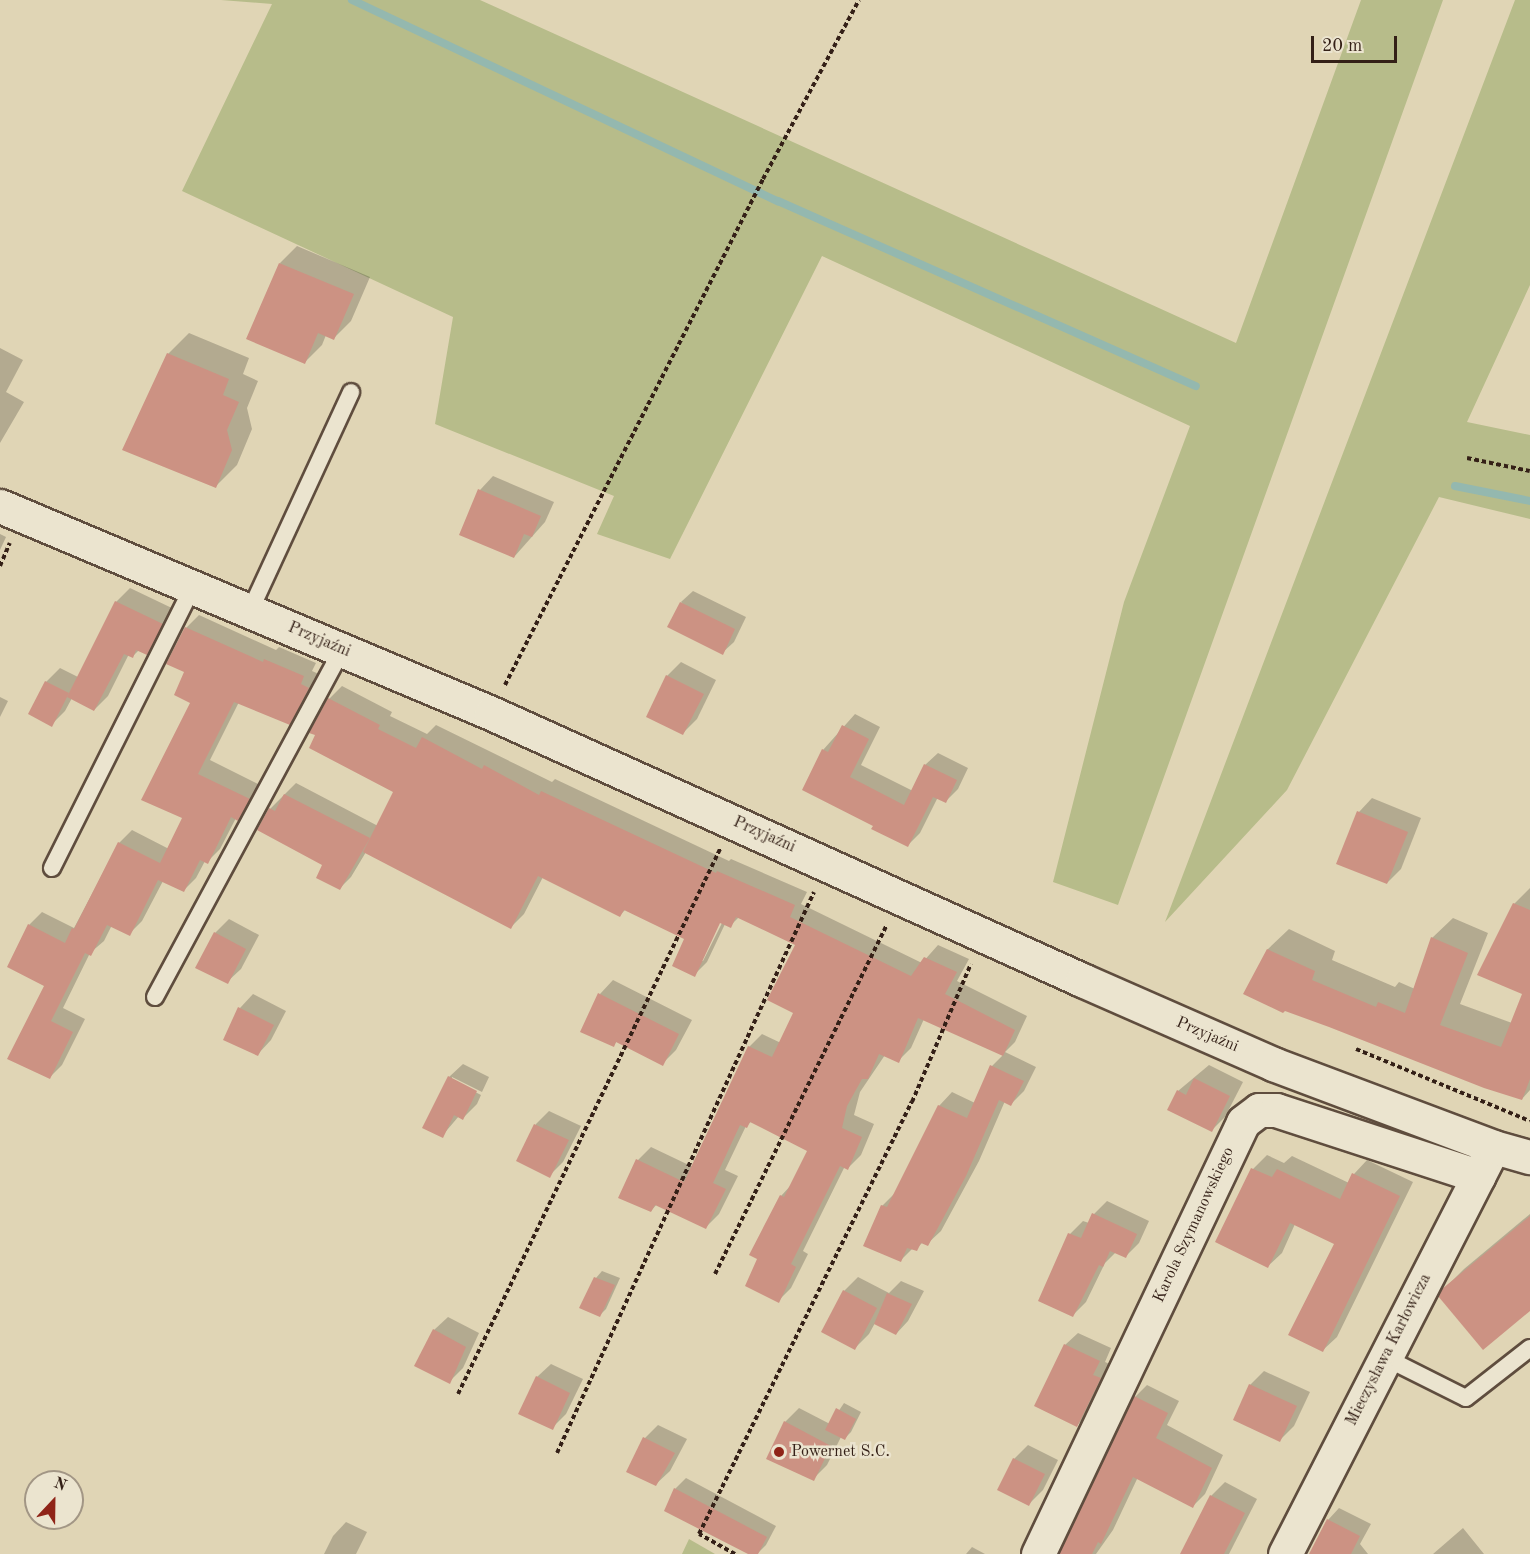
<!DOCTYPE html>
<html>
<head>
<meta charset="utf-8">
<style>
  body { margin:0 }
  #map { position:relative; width:1530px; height:1554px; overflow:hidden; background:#e0d5b5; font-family:"Old Standard TT",serif }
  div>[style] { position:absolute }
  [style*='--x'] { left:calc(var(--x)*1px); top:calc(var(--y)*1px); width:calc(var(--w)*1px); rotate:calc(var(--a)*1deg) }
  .green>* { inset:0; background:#b7bc8a }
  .shadow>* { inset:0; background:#0003 }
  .stream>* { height:8px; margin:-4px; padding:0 4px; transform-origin:4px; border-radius:4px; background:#94b8af }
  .building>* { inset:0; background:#cc9283 }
  .path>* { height:4px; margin-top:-2px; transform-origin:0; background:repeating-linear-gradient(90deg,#342017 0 4.5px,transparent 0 7.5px) }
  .roads { filter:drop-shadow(2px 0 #5f4d3e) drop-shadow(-2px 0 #5f4d3e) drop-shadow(0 2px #5f4d3e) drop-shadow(0 -2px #5f4d3e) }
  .lane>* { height:16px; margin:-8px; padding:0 8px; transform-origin:8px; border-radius:8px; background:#ebe4cf }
  .street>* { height:33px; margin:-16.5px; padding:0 16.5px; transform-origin:16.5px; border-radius:16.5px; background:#ebe4cf }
  .secondary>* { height:33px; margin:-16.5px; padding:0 16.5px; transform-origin:16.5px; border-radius:16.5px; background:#ebe4cf }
  .dots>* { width:16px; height:16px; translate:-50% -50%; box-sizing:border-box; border:3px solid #ebe4cf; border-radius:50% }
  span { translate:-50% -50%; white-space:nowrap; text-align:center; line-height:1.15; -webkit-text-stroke:5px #ebe4cf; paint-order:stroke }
  .street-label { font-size:16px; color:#342017 }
  .poi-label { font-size:16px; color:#342017 }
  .left { translate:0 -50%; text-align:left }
  .north { position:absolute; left:24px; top:1470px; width:60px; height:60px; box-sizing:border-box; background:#ebe4cf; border:2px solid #a29685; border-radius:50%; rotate:22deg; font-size:16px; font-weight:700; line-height:24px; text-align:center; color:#342017 }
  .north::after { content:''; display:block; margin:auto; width:21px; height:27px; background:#8f2418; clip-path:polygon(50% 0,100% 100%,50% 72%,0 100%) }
  .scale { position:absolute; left:1311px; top:36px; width:86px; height:27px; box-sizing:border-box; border:3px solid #342017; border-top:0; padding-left:8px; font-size:18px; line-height:21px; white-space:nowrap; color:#342017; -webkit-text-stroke:4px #ebe4cf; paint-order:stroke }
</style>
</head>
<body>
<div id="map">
  <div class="green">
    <i style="clip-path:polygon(221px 0,480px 0,1236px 343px,1361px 0,1443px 0,1118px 905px,1053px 882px,1124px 602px,1190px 426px,822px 256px,670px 559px,597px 534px,614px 496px,435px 424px,453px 317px,182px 191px,272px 4px)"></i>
    <i style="clip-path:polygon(1515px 0,1530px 0,1530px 285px,1467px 422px,1530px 435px,1530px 519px,1439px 497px,1287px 790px,1165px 922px)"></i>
    <i style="clip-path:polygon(689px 1539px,715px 1554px,682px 1554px)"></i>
  </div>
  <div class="shadow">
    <i style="clip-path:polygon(297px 246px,370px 277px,351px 321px,334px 338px,326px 335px,322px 345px,305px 362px,280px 263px)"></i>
    <i style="clip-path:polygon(189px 333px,249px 358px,243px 374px,258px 381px,247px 408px,252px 429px,237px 465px,216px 486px,168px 354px)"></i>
    <i style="clip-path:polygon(0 348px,23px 360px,6px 392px,24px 402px,0 443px)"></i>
    <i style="clip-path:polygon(493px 476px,554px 502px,545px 522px,514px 557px,480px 490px)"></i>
    <i style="clip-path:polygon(0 534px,6px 537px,0 550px)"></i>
    <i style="clip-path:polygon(130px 588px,176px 610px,161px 640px,147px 653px,139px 650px,133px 656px,129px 654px,108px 696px,94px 710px,72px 698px,65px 711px,51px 725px,30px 714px,46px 682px,60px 668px,78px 677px,116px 602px)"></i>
    <i style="clip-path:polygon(693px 591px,746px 617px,734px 642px,722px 653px,681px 602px)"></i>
    <i style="clip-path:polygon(199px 615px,276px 650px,279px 647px,316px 663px,312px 671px,321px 675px,302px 710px,289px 723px,239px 702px,210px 760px,262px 786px,251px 806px,236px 818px,220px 849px,207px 862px,205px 861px,196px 878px,183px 891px,163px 881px,142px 921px,129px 934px,112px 925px,104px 941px,90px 953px,63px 1008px,85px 1019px,62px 1065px,50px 1077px,46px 985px,29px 925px,42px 912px,74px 928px,119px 843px,132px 830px,169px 849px,184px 817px,192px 702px,186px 672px,186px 628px)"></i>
    <i style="clip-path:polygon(681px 662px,716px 680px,697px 719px,683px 733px,667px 676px)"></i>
    <i style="clip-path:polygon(evenodd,342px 686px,392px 712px,390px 716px,427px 734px,436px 725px,552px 782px,555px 779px,729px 861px,731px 859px,807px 892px,801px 904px,922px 963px,938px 945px,969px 959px,957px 981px,1027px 1016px,1015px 1042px,1005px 1052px,1036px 1067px,1024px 1091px,1011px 1104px,1005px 1101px,979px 1161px,941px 1231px,927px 1244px,923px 1242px,916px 1249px,913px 1248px,900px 1261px,882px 1206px,896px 1192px,939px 1106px,952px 1092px,975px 1103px,992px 1066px,1003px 1055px,924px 1019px,911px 1048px,898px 1061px,885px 1055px,860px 1092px,854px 1115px,874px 1124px,861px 1155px,848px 1168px,845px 1166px,803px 1251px,808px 1254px,791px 1288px,778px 1301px,759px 1259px,781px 1196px,792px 1184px,809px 1150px,752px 1121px,746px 1126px,725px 1170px,738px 1176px,719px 1214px,706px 1227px,657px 1204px,651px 1211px,620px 1197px,638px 1160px,651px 1147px,693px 1167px,749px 1047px,762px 1034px,781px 1043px,795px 1013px,797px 944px,739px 917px,730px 926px,725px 924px,707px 962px,694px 975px,686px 938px,626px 909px,620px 915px,543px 877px,524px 914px,511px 927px,366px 852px,351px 877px,340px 888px,324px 864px,270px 809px,296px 783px,378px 826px,395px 792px,329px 699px,342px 686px,722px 915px,725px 917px,703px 961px,700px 961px,722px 915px)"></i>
    <i style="clip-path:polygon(0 697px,8px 701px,0 717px)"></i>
    <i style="clip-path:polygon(855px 714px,880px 727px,861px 765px,913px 791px,925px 765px,938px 753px,968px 768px,958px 789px,946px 801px,938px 797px,920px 833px,908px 845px,875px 825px,823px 750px)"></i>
    <i style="clip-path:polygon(1372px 798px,1421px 818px,1401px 869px,1387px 883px,1359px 812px)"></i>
    <i style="clip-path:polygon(1530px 888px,1530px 1090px,1522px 1099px,1245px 993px,1268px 949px,1289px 929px,1335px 951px,1332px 960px,1395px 987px,1399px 982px,1415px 989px,1432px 938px,1453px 918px,1488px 933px,1460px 1004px,1512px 1023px,1524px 993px,1514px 904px)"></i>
    <i style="clip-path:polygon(229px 919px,259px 935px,241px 969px,227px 982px,215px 933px)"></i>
    <i style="clip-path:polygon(613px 980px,692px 1020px,676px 1050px,662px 1064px,617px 1041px,614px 1045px,600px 994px)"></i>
    <i style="clip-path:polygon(253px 994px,286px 1011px,271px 1040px,258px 1054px,240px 1008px)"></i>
    <i style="clip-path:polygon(463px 1064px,489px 1077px,482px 1092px,452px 1077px,452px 1080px,481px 1095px,477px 1104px,463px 1118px,459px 1116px,442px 1136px,449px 1077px)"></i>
    <i style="clip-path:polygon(1209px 1065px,1243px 1082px,1225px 1117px,1211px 1131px,1178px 1091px)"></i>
    <i style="clip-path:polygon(549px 1111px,581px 1126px,563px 1162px,549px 1176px,518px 1161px,536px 1124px)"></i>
    <i style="clip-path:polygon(1267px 1155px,1284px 1163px,1292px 1156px,1349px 1183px,1354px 1174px,1367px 1160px,1413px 1182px,1337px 1337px,1323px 1350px,1336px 1243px,1295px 1224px,1282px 1253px,1268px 1266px,1253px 1169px)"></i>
    <i style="clip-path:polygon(1107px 1201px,1149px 1221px,1139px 1243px,1126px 1256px,1116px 1252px,1105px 1263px,1086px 1302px,1073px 1315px,1070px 1234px,1083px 1221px,1089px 1223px,1094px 1214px)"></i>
    <i style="clip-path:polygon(1530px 1214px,1530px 1309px,1443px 1290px,1464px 1269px)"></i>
    <i style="clip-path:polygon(602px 1271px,620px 1278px,606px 1309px,600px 1315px,581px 1307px,596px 1278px)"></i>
    <i style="clip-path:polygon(858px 1277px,889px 1293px,901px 1281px,924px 1291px,908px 1321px,896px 1334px,875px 1323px,869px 1334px,855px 1348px,844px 1291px)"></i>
    <i style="clip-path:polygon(448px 1317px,479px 1333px,463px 1368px,449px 1382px,434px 1330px)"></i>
    <i style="clip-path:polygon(1078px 1333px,1111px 1348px,1105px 1362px,1112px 1365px,1090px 1413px,1077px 1425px,1065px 1345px)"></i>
    <i style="clip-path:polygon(551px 1364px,583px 1379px,566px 1414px,552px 1428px,537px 1377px)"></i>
    <i style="clip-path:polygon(1264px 1371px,1310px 1392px,1294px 1426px,1280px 1440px,1250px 1385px)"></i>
    <i style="clip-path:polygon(1147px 1385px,1179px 1401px,1167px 1425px,1223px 1455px,1205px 1494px,1193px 1506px,1138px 1477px,1113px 1530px,1096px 1554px,1060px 1554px,1135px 1397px)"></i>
    <i style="clip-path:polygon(844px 1403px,861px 1412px,851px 1432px,845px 1438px,841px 1437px,827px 1465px,813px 1479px,785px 1422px,799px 1408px,830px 1424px)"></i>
    <i style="clip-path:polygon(658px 1425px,687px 1439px,670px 1471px,656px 1484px,645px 1438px)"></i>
    <i style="clip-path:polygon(1028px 1445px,1058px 1460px,1043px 1490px,1029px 1504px,1014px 1459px)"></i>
    <i style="clip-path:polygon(686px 1478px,776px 1526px,766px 1545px,757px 1554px,751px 1554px,675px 1489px)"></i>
    <i style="clip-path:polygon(1225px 1482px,1257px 1499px,1229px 1554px,1181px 1554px,1211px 1496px)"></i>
    <i style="clip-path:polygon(1339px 1508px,1371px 1524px,1360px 1544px,1368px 1554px,1310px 1554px,1328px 1520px)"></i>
    <i style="clip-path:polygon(346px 1522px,367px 1532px,356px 1554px,324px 1554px,333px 1536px)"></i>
    <i style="clip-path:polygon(1463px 1528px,1484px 1554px,1432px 1554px,1433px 1554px)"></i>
    <i style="clip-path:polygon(972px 1547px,985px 1554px,966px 1554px)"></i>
  </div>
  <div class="stream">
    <i style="--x:352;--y:0;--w:471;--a:25.3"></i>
    <i style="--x:778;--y:201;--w:457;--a:23.9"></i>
    <i style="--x:1455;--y:486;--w:76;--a:11.3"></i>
  </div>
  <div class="building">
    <i style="clip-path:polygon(279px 263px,354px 294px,334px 340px,318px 333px,305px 364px,246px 339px)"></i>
    <i style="clip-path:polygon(167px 353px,229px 379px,223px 395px,239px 402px,227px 430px,232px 450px,216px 488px,122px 450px)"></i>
    <i style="clip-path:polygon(478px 489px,541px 516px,532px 537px,524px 534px,514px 558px,459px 535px)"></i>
    <i style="clip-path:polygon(115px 601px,163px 624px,147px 655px,136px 650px,133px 658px,124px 654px,94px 711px,67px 697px)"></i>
    <i style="clip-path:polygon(680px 602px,735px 629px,723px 655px,667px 627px)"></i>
    <i style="clip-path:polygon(185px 627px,263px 662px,264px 659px,304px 676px,301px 684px,309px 688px,290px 725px,234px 702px,198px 774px,250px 799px,238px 821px,231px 817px,208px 864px,200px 860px,184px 892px,158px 880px,130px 936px,107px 925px,91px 956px,85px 953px,51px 1021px,73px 1032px,50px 1079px,7px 1059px,44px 986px,7px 967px,28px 924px,65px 943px,72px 928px,74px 929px,118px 842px,160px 863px,182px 818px,141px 800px,190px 703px,174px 695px,184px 672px,166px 664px)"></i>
    <i style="clip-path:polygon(666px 675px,704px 694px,683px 735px,646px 717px)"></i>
    <i style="clip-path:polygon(45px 681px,69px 693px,52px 727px,28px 714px)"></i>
    <i style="clip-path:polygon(328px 698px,380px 725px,378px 729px,416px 748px,422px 737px,482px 769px,484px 765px,539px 795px,541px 791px,716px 873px,717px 871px,795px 905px,790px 917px,911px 976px,924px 957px,957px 972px,945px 994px,1015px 1030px,1003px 1056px,918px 1018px,899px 1063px,879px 1054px,868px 1079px,862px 1079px,847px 1106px,842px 1128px,862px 1137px,848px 1170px,840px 1166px,791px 1264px,796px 1267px,779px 1303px,745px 1286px,757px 1259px,749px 1255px,780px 1195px,784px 1197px,807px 1151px,750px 1122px,747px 1128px,740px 1125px,713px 1183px,726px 1189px,706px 1229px,655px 1205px,651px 1212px,618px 1198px,636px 1159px,684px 1182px,748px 1046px,772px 1057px,793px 1013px,767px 1000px,795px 945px,736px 917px,731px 928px,720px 923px,695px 977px,672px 966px,684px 939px,624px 910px,620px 917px,538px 876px,511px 929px,363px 852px,393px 792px,309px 748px,315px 735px,309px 733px)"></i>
    <i style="clip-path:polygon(842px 725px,869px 739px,850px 777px,904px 805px,924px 764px,957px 780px,946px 803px,933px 797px,908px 847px,871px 829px,873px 826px,802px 790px,822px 749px,828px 752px)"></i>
    <i style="clip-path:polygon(284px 794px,370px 838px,340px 890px,316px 878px,322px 865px,257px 830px,269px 808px,275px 811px)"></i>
    <i style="clip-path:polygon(1357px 811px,1408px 832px,1387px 884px,1336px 864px)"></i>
    <i style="clip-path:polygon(1513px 903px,1530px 910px,1530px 1079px,1522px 1100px,1484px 1088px,1329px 1027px,1285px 1011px,1283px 1013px,1243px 994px,1267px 949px,1315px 971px,1312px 980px,1376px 1007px,1378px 1002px,1405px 1013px,1431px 937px,1468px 953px,1440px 1025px,1501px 1047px,1522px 994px,1477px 975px)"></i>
    <i style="clip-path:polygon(214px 932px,246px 949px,228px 984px,195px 968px)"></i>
    <i style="clip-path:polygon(598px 993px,679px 1034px,663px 1066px,616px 1042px,614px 1047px,580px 1032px)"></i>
    <i style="clip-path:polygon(238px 1007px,274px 1025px,258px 1056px,223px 1040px)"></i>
    <i style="clip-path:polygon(990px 1065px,1024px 1081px,1011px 1106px,999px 1100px,966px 1176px,928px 1246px,921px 1243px,917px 1251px,907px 1248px,901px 1262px,863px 1246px,881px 1205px,887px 1207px,938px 1105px,967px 1118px)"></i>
    <i style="clip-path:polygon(448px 1076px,477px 1091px,463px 1120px,454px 1115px,443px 1138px,422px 1128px)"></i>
    <i style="clip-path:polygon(1194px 1078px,1230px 1096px,1212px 1132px,1167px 1110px,1177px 1090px,1186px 1095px)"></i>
    <i style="clip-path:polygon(534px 1124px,569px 1140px,550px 1178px,516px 1161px)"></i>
    <i style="clip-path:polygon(1251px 1168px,1272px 1177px,1277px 1169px,1340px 1199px,1352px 1173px,1400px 1196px,1323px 1352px,1288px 1335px,1334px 1244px,1290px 1223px,1268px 1268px,1215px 1242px)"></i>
    <i style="clip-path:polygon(1092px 1213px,1137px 1234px,1126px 1258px,1110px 1251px,1103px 1267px,1099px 1265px,1073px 1317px,1038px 1301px,1068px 1233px,1081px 1238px)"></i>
    <i style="clip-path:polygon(1530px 1216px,1530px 1311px,1483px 1350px,1438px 1296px,1442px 1289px)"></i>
    <i style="clip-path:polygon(594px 1277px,615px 1285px,600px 1317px,579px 1308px)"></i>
    <i style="clip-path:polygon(843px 1290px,877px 1308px,855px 1350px,821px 1332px)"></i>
    <i style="clip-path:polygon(887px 1293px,912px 1304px,896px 1335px,874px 1324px)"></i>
    <i style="clip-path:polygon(433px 1329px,466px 1347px,450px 1384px,414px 1366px)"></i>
    <i style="clip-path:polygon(1064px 1344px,1100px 1361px,1093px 1375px,1101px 1378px,1077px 1427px,1034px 1406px)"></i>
    <i style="clip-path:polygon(536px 1376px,570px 1393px,553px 1430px,518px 1414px)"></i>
    <i style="clip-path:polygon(1249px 1384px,1297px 1406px,1280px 1442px,1233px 1420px)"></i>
    <i style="clip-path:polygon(1134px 1396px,1168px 1413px,1156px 1438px,1212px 1468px,1193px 1508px,1133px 1477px,1101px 1544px,1098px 1542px,1092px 1554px,1059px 1554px)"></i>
    <i style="clip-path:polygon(836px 1408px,856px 1419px,845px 1440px,825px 1430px)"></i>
    <i style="clip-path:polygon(784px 1421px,831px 1446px,814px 1481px,766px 1459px)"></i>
    <i style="clip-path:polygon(643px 1437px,675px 1453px,656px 1486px,626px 1472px)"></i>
    <i style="clip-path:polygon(1013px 1458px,1045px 1474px,1029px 1506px,997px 1490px)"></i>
    <i style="clip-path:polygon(674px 1488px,767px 1537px,758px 1554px,748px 1554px,664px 1511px)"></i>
    <i style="clip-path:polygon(1210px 1495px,1245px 1513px,1224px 1554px,1180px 1554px)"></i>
    <i style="clip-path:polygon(1327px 1519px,1360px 1536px,1351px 1554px,1309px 1554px)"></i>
  </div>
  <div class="path">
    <i style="--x:1467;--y:458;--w:64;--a:11.7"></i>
    <i style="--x:0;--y:566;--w:25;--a:-67"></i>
    <i style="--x:505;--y:685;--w:568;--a:-62.98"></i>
    <i style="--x:763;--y:179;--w:203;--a:-61.8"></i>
    <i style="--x:1356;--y:1049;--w:188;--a:22.5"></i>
    <i style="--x:715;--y:1274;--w:388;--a:-63.8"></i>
    <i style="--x:458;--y:1394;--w:605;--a:-64.32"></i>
    <i style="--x:557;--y:1453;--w:617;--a:-65.39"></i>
    <i style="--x:735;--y:1554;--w:41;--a:-150.9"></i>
    <i style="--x:699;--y:1534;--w:482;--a:-63.8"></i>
    <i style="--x:912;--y:1102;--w:150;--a:-66.9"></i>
  </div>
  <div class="roads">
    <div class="lane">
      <i style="--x:250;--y:611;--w:241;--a:-65.2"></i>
      <i style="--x:52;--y:868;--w:314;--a:-63.4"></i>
      <i style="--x:155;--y:997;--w:394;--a:-61.7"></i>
      <i style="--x:1386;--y:1358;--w:89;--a:26.6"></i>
      <i style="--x:1466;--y:1398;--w:81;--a:-38"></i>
    </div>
    <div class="street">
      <i style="--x:1038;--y:1554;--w:478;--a:-64.6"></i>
      <i style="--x:1243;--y:1122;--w:20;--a:-37"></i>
      <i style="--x:1259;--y:1110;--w:17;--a:0"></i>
      <i style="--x:1276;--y:1110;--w:213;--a:18.1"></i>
      <i style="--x:1285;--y:1554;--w:447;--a:-62.9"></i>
    </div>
    <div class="secondary">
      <i style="--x:0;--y:506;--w:533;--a:22.86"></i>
      <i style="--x:491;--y:713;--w:649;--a:24.31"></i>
      <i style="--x:1082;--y:980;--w:209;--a:23.7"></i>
      <i style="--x:1273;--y:1064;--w:236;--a:20.6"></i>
      <i style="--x:1494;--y:1147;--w:37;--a:16"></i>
    </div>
  </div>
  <div class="dots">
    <i style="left:779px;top:1452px;background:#8f2418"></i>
  </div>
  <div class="street-label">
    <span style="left:319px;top:640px;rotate:23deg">Przyjaźni</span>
    <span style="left:764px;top:835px;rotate:24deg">Przyjaźni</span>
    <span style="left:1207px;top:1035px;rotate:23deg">Przyjaźni</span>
    <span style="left:1194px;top:1225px;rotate:-65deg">Karola Szymanowskiego</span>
    <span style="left:1389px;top:1350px;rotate:-63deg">Mieczysława Karłowicza</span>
  </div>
  <div class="poi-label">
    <span class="left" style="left:791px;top:1452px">Powernet S.C.</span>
  </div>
  <div class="north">N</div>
  <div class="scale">20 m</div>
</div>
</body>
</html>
